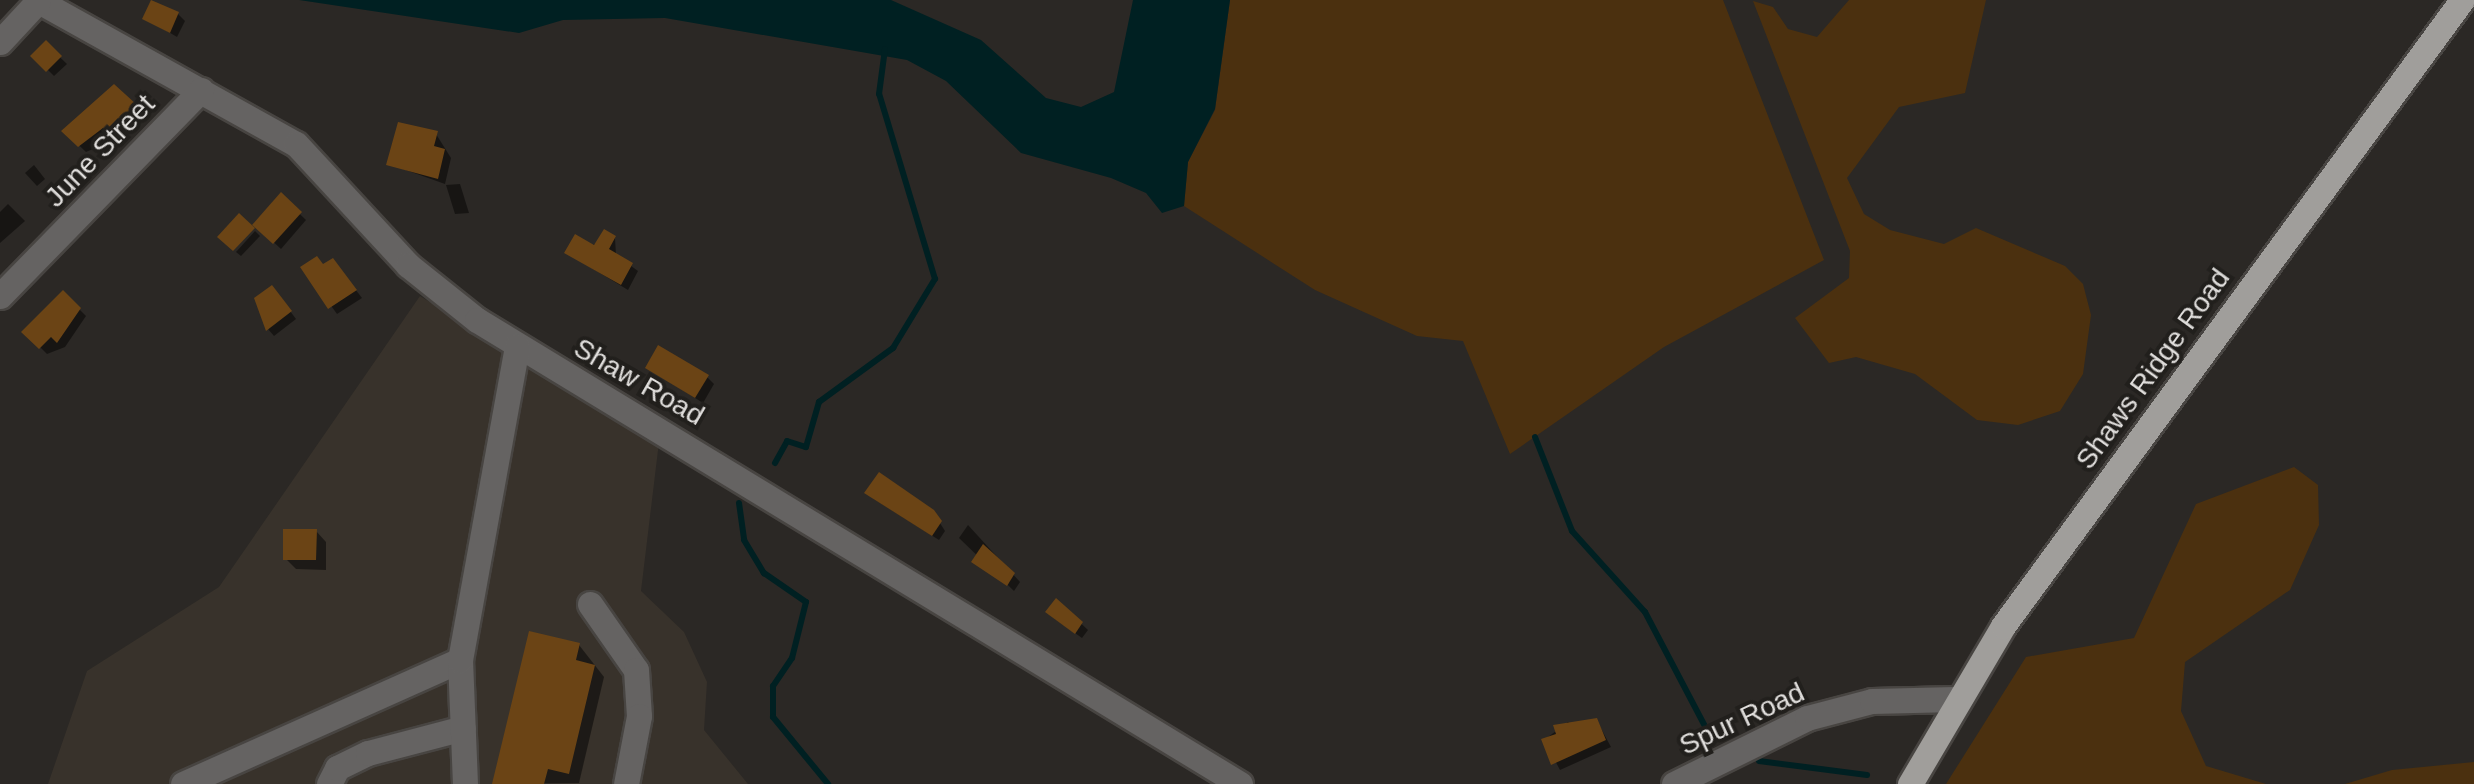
<!DOCTYPE html>
<html>
<head>
<meta charset="utf-8">
<style>
  body { margin:0 }
  #map { position:relative; width:2474px; height:784px; overflow:hidden; background:#2b2825; font-family:Arial,sans-serif }
  div>[style] { position:absolute }
  [style*='--x'] { left:calc(var(--x)*1px); top:calc(var(--y)*1px); width:calc(var(--w)*1px); rotate:calc(var(--a)*1deg) }
  .built>* { inset:0; background:#38322b }
  .green>* { inset:0; background:#4b300f }
  .water>* { inset:0; background:#002022 }
  .shadow>* { inset:0; background:#0007 }
  .stream>* { height:6px; margin:-3px; padding:0 3px; transform-origin:3px; border-radius:3px; background:#002022 }
  .building>* { inset:0; background:#6b4415 }
  .roads { filter:drop-shadow(2px 0 #484542) drop-shadow(-2px 0 #484542) drop-shadow(0 2px #484542) drop-shadow(0 -2px #484542) }
  .minor>* { height:25px; margin:-12.5px; padding:0 12.5px; transform-origin:12.5px; border-radius:12.5px; background:#656362 }
  .major>* { height:25px; margin:-12.5px; padding:0 12.5px; transform-origin:12.5px; border-radius:12.5px; background:#a09e9b }
  span { translate:-50% -50%; white-space:nowrap; text-align:center; line-height:1.15; -webkit-text-stroke:8px #211f1c; paint-order:stroke }
  .street-label { font-size:28px; color:#e0dedc }
</style>
</head>
<body>
<div id="map">
  <div class="built">
    <i style="clip-path:polygon(420px 296px,659px 442px,641px 591px,684px 632px,707px 682px,704px 730px,748px 784px,48px 784px,87px 671px,219px 587px)"></i>
  </div>
  <div class="green">
    <i style="clip-path:polygon(1230px 0,1723px 0,1824px 260px,1664px 347px,1510px 454px,1463px 341px,1417px 336px,1315px 290px,1184px 206px,1188px 162px,1215px 110px)"></i>
    <i style="clip-path:polygon(1849px 0,1986px 0,1965px 93px,1899px 107px,1847px 178px,1864px 214px,1890px 230px,1944px 244px,1976px 228px,2065px 266px,2083px 284px,2091px 315px,2083px 374px,2060px 411px,2018px 425px,1977px 420px,1915px 374px,1856px 357px,1829px 363px,1795px 318px,1849px 278px,1850px 251px,1753px 1px,1773px 7px,1788px 29px,1817px 37px)"></i>
    <i style="clip-path:polygon(2294px 467px,2318px 485px,2319px 525px,2290px 590px,2185px 662px,2181px 711px,2206px 766px,2266px 784px,1946px 784px,2026px 657px,2134px 638px,2196px 504px)"></i>
    <i style="clip-path:polygon(2474px 762px,2474px 784px,2345px 784px,2392px 770px)"></i>
  </div>
  <div class="water">
    <i style="clip-path:polygon(299px 0,891px 0,981px 40px,1046px 98px,1081px 107px,1114px 92px,1133px 0,1230px 0,1215px 109px,1188px 162px,1184px 206px,1162px 213px,1146px 193px,1111px 178px,1021px 153px,946px 81px,907px 60px,665px 18px,563px 20px,519px 33px)"></i>
  </div>
  <div class="shadow">
    <i style="clip-path:polygon(178px 14px,185px 21px,177px 37px,145px 18px)"></i>
    <i style="clip-path:polygon(46px 44px,67px 64px,54px 76px,34px 56px)"></i>
    <i style="clip-path:polygon(114px 87px,141px 112px,118px 138px,86px 152px,64px 131px)"></i>
    <i style="clip-path:polygon(436px 134px,451px 158px,445px 184px,389px 164px)"></i>
    <i style="clip-path:polygon(34px 165px,45px 179px,37px 186px,25px 173px)"></i>
    <i style="clip-path:polygon(460px 184px,469px 213px,455px 214px,446px 185px)"></i>
    <i style="clip-path:polygon(281px 196px,306px 220px,281px 249px,255px 225px)"></i>
    <i style="clip-path:polygon(8px 204px,25px 221px,0 243px,0 212px)"></i>
    <i style="clip-path:polygon(255px 231px,260px 236px,241px 256px,236px 252px)"></i>
    <i style="clip-path:polygon(615px 238px,616px 255px,638px 271px,628px 290px,567px 253px)"></i>
    <i style="clip-path:polygon(304px 268px,339px 268px,362px 298px,337px 314px)"></i>
    <i style="clip-path:polygon(63px 293px,86px 316px,65px 347px,47px 354px,25px 332px)"></i>
    <i style="clip-path:polygon(278px 295px,296px 319px,274px 336px,268px 329px)"></i>
    <i style="clip-path:polygon(648px 368px,707px 377px,714px 384px,703px 403px)"></i>
    <i style="clip-path:polygon(874px 499px,933px 512px,945px 531px,939px 540px)"></i>
    <i style="clip-path:polygon(968px 525px,1020px 582px,1014px 591px,959px 538px)"></i>
    <i style="clip-path:polygon(316px 531px,326px 542px,326px 570px,296px 569px,286px 559px)"></i>
    <i style="clip-path:polygon(1057px 601px,1088px 630px,1082px 638px,1055px 619px)"></i>
    <i style="clip-path:polygon(579px 645px,604px 677px,579px 783px,495px 784px)"></i>
    <i style="clip-path:polygon(1597px 721px,1611px 747px,1560px 770px,1544px 740px,1568px 722px,1575px 729px)"></i>
  </div>
  <div class="stream">
    <i style="--x:1535;--y:437;--w:101;--a:68.5"></i>
    <i style="--x:1572;--y:531;--w:109;--a:48"></i>
    <i style="--x:1645;--y:612;--w:136;--a:62.3"></i>
    <i style="--x:775;--y:463;--w:25;--a:-61"></i>
    <i style="--x:787;--y:441;--w:20;--a:18"></i>
    <i style="--x:806;--y:447;--w:47;--a:-73.9"></i>
    <i style="--x:819;--y:402;--w:92;--a:-36.1"></i>
    <i style="--x:893;--y:348;--w:81;--a:-58.7"></i>
    <i style="--x:935;--y:279;--w:193;--a:-106.8"></i>
    <i style="--x:879;--y:94;--w:45;--a:-82.4"></i>
    <i style="--x:739;--y:503;--w:37;--a:82"></i>
    <i style="--x:744;--y:540;--w:39;--a:59"></i>
    <i style="--x:764;--y:573;--w:51;--a:34.6"></i>
    <i style="--x:806;--y:602;--w:58;--a:104"></i>
    <i style="--x:792;--y:658;--w:34;--a:124"></i>
    <i style="--x:773;--y:686;--w:31;--a:90"></i>
    <i style="--x:773;--y:717;--w:87;--a:50.6"></i>
    <i style="--x:1759;--y:761;--w:109;--a:7.4"></i>
  </div>
  <div class="building">
    <i style="clip-path:polygon(151px 0,179px 12px,170px 33px,142px 19px)"></i>
    <i style="clip-path:polygon(46px 40px,62px 56px,46px 72px,30px 56px)"></i>
    <i style="clip-path:polygon(114px 84px,136px 104px,109px 134px,103px 128px,78px 147px,61px 131px)"></i>
    <i style="clip-path:polygon(398px 122px,438px 131px,434px 146px,445px 149px,438px 179px,386px 165px)"></i>
    <i style="clip-path:polygon(281px 192px,302px 212px,273px 244px,252px 225px)"></i>
    <i style="clip-path:polygon(239px 213px,255px 228px,233px 251px,217px 237px)"></i>
    <i style="clip-path:polygon(604px 229px,616px 236px,609px 249px,633px 263px,621px 285px,564px 253px,575px 234px,594px 245px)"></i>
    <i style="clip-path:polygon(317px 256px,323px 264px,333px 258px,357px 290px,328px 309px,300px 267px)"></i>
    <i style="clip-path:polygon(272px 285px,292px 311px,266px 331px,254px 298px)"></i>
    <i style="clip-path:polygon(63px 290px,81px 308px,57px 343px,51px 337px,39px 349px,21px 332px)"></i>
    <i style="clip-path:polygon(658px 345px,709px 375px,695px 398px,645px 368px)"></i>
    <i style="clip-path:polygon(879px 472px,934px 510px,942px 521px,932px 536px,864px 493px)"></i>
    <i style="clip-path:polygon(283px 529px,317px 529px,316px 560px,283px 560px)"></i>
    <i style="clip-path:polygon(983px 544px,1015px 573px,1007px 586px,971px 562px)"></i>
    <i style="clip-path:polygon(1056px 598px,1083px 622px,1075px 634px,1045px 612px)"></i>
    <i style="clip-path:polygon(529px 631px,580px 643px,576px 660px,595px 665px,569px 774px,548px 769px,544px 784px,492px 784px)"></i>
    <i style="clip-path:polygon(1597px 718px,1606px 740px,1551px 765px,1541px 739px,1556px 734px,1553px 725px)"></i>
  </div>
  <div class="roads">
    <div class="minor">
      <i style="--x:37;--y:0;--w:296;--a:29.1"></i>
      <i style="--x:296;--y:144;--w:165;--a:47.2"></i>
      <i style="--x:408;--y:265;--w:88;--a:38.6"></i>
      <i style="--x:477;--y:320;--w:893;--a:31.3"></i>
      <i style="--x:0;--y:42;--w:56;--a:-47.2"></i>
      <i style="--x:0;--y:296;--w:288;--a:-45.7"></i>
      <i style="--x:590;--y:604;--w:80;--a:55.1"></i>
      <i style="--x:636;--y:670;--w:46;--a:86.3"></i>
      <i style="--x:639;--y:716;--w:69;--a:100.8"></i>
      <i style="--x:183;--y:784;--w:303;--a:-24.1"></i>
      <i style="--x:329;--y:784;--w:18;--a:-63"></i>
      <i style="--x:337;--y:768;--w:34;--a:-26"></i>
      <i style="--x:368;--y:753;--w:98;--a:-14.7"></i>
      <i style="--x:465;--y:784;--w:124;--a:-92.3"></i>
      <i style="--x:460;--y:660;--w:319;--a:-79.7"></i>
      <i style="--x:1674;--y:784;--w:148;--a:-26.4"></i>
      <i style="--x:1807;--y:718;--w:67;--a:-14.7"></i>
      <i style="--x:1872;--y:701;--w:83;--a:-1.4"></i>
    </div>
    <div class="major">
      <i style="--x:1910;--y:784;--w:183;--a:-59.5"></i>
      <i style="--x:2003;--y:626;--w:776;--a:-53.75"></i>
    </div>
  </div>
  <div class="street-label">
    <span style="left:100px;top:151px;rotate:-46deg">June Street</span>
    <span style="left:2153px;top:369px;rotate:-54deg">Shaws Ridge Road</span>
    <span style="left:639px;top:382px;rotate:30deg">Shaw Road</span>
    <span style="left:1742px;top:719px;rotate:-25deg">Spur Road</span>
  </div>
</div>
</body>
</html>
